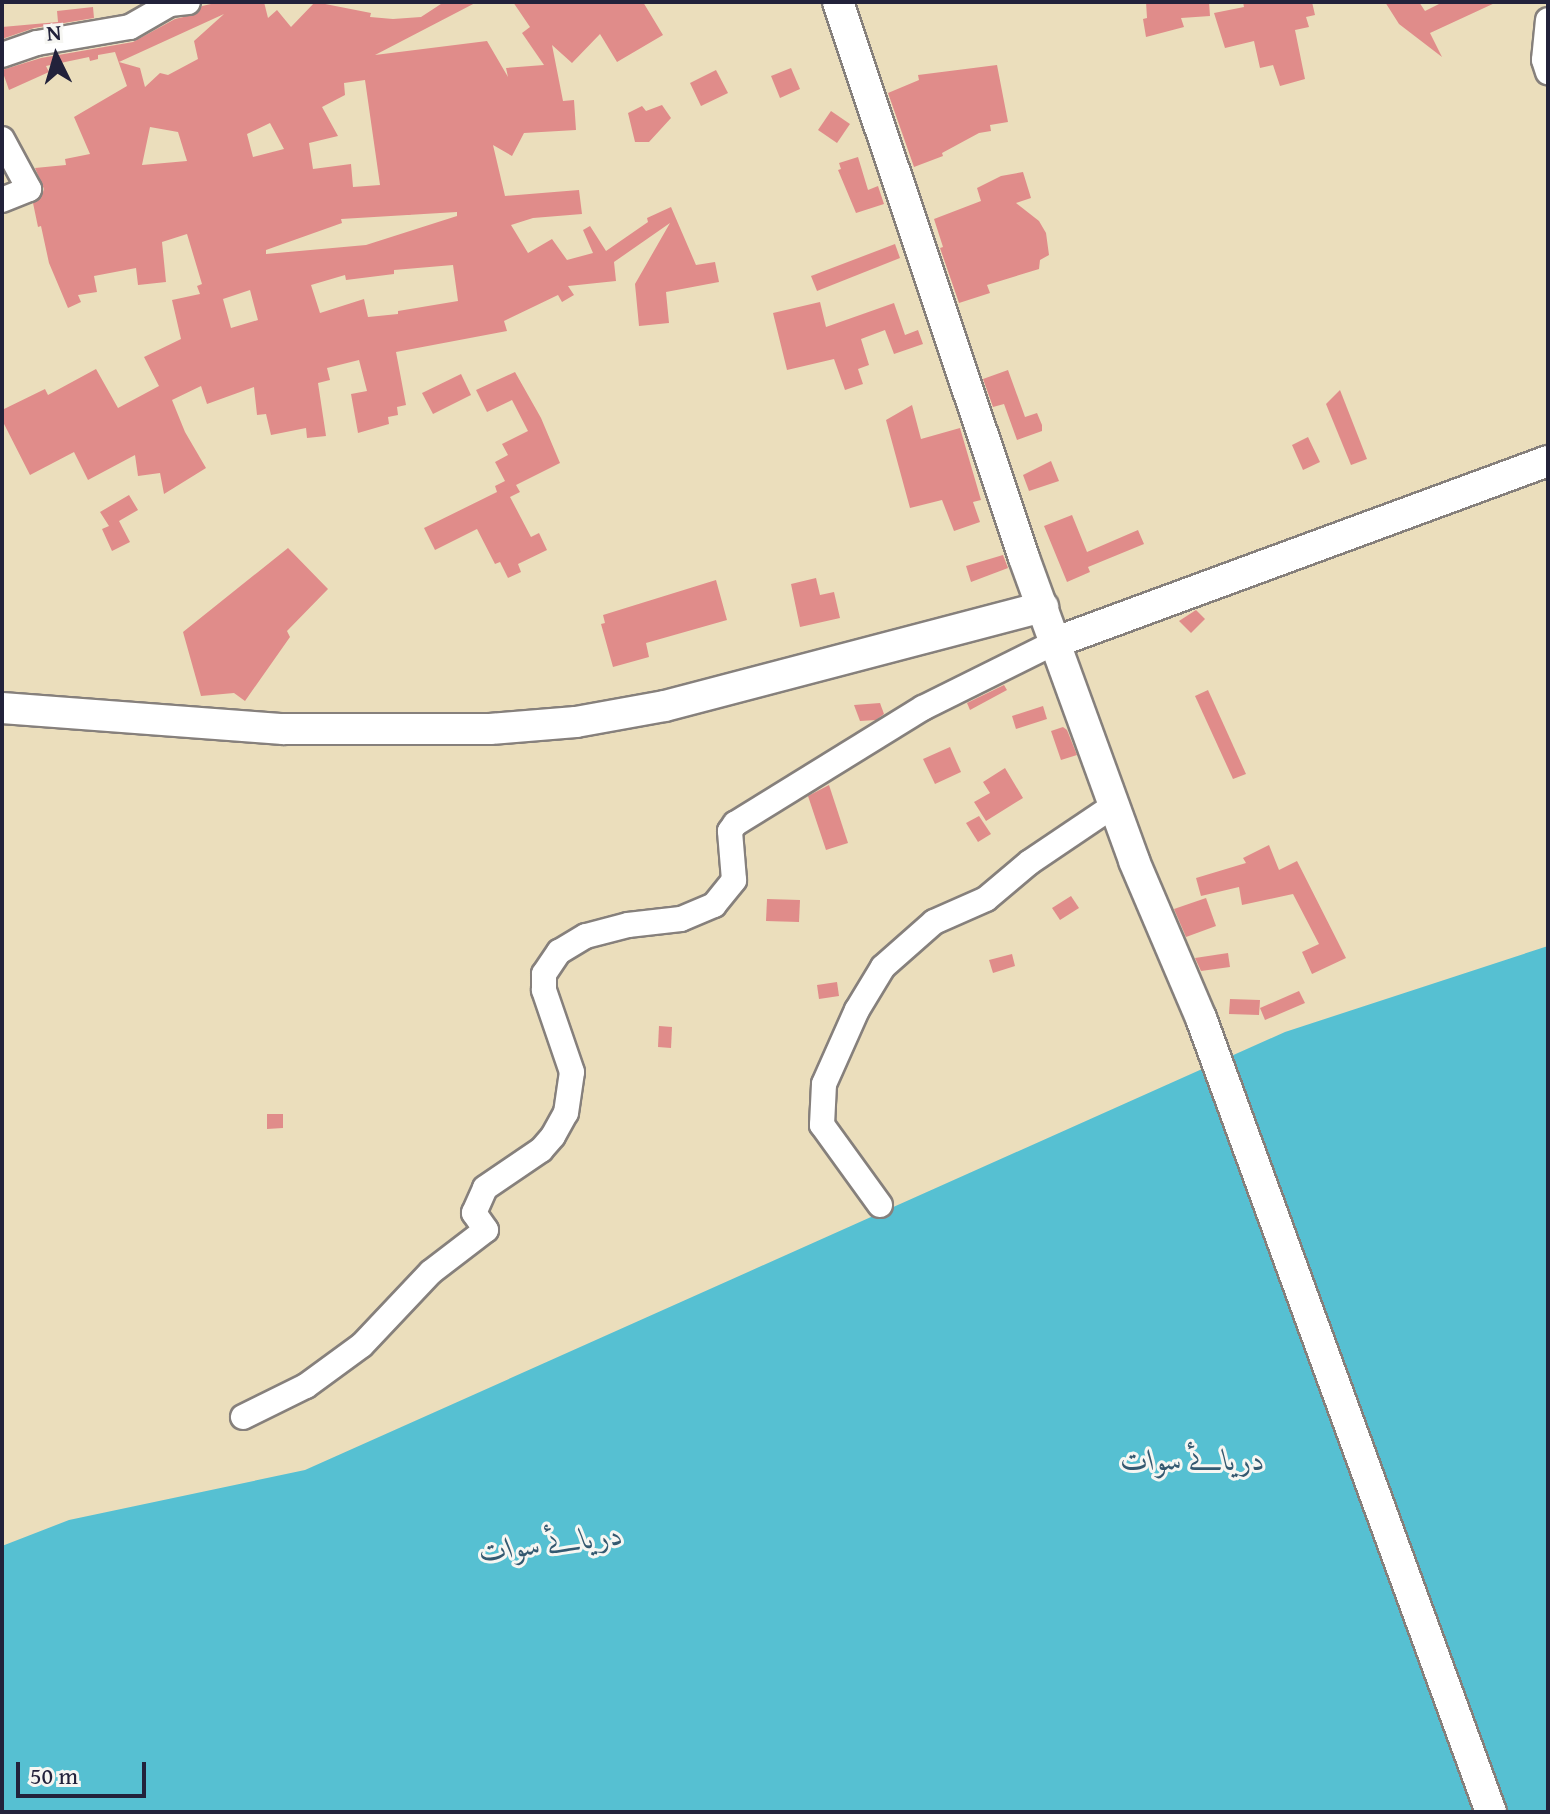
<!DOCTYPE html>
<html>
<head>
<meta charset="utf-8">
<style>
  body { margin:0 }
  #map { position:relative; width:1550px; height:1814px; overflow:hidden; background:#ebdebc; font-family:"Gentium Book Plus",Amiri,serif }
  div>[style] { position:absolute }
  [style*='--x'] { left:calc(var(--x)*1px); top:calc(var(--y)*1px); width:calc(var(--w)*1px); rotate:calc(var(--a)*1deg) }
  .water>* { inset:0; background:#56c0d2 }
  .building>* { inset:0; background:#e08c8a }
  .roads { filter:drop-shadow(2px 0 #86807c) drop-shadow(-2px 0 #86807c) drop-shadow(0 2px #86807c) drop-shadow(0 -2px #86807c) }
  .minor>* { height:24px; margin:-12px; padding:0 12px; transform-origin:12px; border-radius:12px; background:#fff }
  .major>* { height:30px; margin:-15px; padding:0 15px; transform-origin:15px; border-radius:15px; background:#fff }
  span { translate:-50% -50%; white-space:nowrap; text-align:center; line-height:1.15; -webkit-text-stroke:6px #f6f6f2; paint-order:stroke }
  .water-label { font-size:30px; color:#345970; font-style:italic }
  .frame { position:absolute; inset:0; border:4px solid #22223b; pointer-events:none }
  .north { position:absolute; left:16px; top:16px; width:80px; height:80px; -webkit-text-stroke:6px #f6f6f2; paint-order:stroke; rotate:355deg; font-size:22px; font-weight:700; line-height:32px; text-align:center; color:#22223b }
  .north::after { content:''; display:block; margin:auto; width:28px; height:36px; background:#22223b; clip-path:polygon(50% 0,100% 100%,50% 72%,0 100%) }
  .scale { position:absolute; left:16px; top:1762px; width:130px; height:36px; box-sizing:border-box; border:4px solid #22223b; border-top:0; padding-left:10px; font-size:24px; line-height:28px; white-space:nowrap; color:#22223b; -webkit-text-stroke:6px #f6f6f2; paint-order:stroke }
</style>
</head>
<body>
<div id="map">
  <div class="water">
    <i style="clip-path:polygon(1548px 946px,1548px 1812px,2px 1812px,2px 1546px,69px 1520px,305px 1470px,1285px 1032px)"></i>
  </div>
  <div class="building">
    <i style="clip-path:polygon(evenodd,220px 2px,264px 2px,268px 18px,277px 10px,291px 27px,315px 2px,371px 13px,370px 17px,393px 19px,421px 17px,444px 2px,477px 2px,375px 55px,487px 41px,508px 77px,506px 68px,544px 65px,522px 33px,530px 27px,513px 2px,643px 2px,663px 35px,617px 62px,600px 34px,572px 63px,552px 45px,563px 101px,574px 100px,576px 130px,524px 133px,512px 156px,493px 145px,505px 196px,579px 190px,582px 214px,533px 218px,511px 225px,528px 253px,552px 239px,567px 260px,593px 253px,583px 230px,590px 226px,606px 251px,648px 222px,647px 218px,671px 207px,696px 265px,715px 262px,719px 282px,666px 292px,669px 323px,639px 326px,635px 284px,670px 223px,614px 262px,616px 281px,568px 286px,574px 295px,562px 302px,558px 295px,504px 321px,507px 331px,396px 352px,406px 405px,397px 407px,398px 415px,388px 417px,389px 424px,358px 433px,351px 394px,367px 391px,359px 360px,327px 368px,330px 380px,318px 383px,326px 436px,307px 438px,306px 428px,271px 435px,266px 414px,257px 415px,254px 387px,207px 404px,201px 386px,172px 400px,185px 432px,206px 468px,164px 494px,160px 473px,138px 476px,135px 455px,88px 480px,74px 452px,30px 475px,2px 420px,2px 410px,45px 389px,48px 395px,96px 369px,118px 408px,159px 386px,144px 357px,181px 339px,172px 300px,200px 294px,197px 286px,202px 284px,187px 234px,162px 242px,166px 282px,138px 285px,136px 268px,94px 276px,97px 292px,78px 295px,81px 302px,68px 308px,49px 263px,41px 226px,38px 227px,33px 203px,41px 198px,44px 189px,35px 168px,66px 165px,65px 159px,90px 154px,74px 117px,127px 86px,115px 52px,98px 55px,98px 59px,90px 61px,89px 57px,46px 66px,49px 72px,9px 90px,2px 70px,41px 58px,133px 42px,175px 19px,196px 14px,202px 6px,220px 2px,224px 14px,194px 41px,198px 59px,168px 75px,160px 73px,145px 87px,140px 68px,119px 62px,224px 14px,220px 2px,365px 80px,380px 185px,353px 187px,351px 164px,313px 169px,309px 143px,338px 136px,322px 107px,345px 95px,344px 83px,365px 80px,220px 2px,270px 123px,284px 149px,253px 157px,247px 134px,270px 123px,220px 2px,150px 127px,178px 132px,187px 161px,142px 165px,150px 127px,220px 2px,457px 212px,457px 216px,366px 245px,266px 254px,266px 250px,342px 223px,341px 219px,457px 212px,220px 2px,453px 265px,458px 301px,398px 311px,398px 314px,368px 317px,364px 299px,320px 313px,311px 285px,345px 275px,346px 280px,394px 274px,394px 270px,453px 265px,220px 2px,250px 290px,258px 320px,231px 328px,223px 299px,250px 290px)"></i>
    <i style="clip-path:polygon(1146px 2px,1209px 2px,1210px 16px,1181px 18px,1184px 27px,1146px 37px,1143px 19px,1147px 18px)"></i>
    <i style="clip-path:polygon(1243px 2px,1312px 2px,1315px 15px,1306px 17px,1309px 27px,1295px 30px,1305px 79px,1280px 86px,1273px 65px,1260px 68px,1254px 41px,1225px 48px,1214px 13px,1244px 7px)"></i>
    <i style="clip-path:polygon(1385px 2px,1419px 2px,1425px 11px,1443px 2px,1497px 2px,1430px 33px,1442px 57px,1399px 24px)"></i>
    <i style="clip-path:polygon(93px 7px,94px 18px,34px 28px,2px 39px,2px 27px,58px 22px,57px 11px)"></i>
    <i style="clip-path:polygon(997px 65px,1008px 122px,990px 125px,991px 131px,979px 133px,942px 153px,943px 156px,914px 167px,888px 93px,919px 80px,918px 75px)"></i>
    <i style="clip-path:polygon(791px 68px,800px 89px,780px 98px,771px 76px)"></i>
    <i style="clip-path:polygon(716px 70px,728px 93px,701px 106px,690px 83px)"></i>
    <i style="clip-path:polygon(662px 105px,671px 118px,649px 142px,635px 142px,628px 113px,642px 106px,646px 111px)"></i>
    <i style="clip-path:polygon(831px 111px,850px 124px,837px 143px,818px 130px)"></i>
    <i style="clip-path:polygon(858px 157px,868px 190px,878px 186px,884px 204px,856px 213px,838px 170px,841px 169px,839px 163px)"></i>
    <i style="clip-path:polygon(1023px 172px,1031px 198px,1016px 203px,1039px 221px,1046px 233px,1049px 255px,1040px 260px,1039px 269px,987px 285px,990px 293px,959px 303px,940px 248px,943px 247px,934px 219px,981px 201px,977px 188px,1001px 176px)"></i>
    <i style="clip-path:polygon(895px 244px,900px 258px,817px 291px,811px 276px)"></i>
    <i style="clip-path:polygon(820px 302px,826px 327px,894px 303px,905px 335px,918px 330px,923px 344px,894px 354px,885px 330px,861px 339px,869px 365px,858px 369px,863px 384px,845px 390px,834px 359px,787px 370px,773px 313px)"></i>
    <i style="clip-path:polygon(1008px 370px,1025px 417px,1037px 413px,1042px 425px,1042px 431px,1017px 440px,1004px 404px,993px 407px,983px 379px)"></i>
    <i style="clip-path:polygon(515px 372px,541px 418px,560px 463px,516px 485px,520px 492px,510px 497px,531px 537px,539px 533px,547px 550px,518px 564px,521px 572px,508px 578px,500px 562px,495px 564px,477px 529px,435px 550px,424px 528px,497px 492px,495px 486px,505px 481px,495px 462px,508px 455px,502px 444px,528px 431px,512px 400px,487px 412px,476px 390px)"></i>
    <i style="clip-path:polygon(461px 374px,471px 395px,433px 414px,422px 393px)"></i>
    <i style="clip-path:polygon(1340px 390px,1367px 459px,1351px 465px,1326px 404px)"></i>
    <i style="clip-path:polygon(912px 405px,921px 439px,960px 428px,981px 500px,973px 502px,980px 522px,954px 531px,942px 500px,910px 508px,886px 420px)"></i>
    <i style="clip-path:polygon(1308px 437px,1320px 462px,1303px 470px,1292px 445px)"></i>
    <i style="clip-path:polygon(1051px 461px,1059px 481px,1029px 491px,1023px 475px)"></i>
    <i style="clip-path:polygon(129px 495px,138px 510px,119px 521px,130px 542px,112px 551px,102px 529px,109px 526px,100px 512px)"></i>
    <i style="clip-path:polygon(1072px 515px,1087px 552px,1138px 530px,1144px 544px,1088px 567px,1090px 572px,1067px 582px,1044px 526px)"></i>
    <i style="clip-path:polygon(288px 548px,328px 589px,287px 631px,290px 637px,245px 701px,234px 693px,201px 696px,183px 632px)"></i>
    <i style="clip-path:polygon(1003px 555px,1008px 568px,971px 582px,966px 566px)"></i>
    <i style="clip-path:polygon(816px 578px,820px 595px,834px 592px,840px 618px,800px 627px,791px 584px)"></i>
    <i style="clip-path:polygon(716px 580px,727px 620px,646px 643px,649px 657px,613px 667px,601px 624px,605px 623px,603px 615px)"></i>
    <i style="clip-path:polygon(1196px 610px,1205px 619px,1191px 633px,1179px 621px)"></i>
    <i style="clip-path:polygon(1004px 685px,1007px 690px,970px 710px,967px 703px)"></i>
    <i style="clip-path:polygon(1208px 690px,1246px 774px,1233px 779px,1195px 696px)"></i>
    <i style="clip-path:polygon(880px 703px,884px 714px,876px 720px,860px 721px,854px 705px)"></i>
    <i style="clip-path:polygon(1043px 706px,1047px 719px,1016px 729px,1012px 716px)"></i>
    <i style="clip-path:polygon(1063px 727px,1067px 730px,1077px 755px,1061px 760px,1051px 731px)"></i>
    <i style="clip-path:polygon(950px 747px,961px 772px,935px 784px,923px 759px)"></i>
    <i style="clip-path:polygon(1005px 768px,1023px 798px,986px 821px,974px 802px,990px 793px,983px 782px)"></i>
    <i style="clip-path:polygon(829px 785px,848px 843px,826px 850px,808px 796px)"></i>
    <i style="clip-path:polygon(979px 816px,991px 834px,978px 842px,966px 823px)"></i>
    <i style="clip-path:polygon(1269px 845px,1279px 870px,1297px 861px,1346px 958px,1312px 974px,1302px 952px,1319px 944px,1293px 894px,1242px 905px,1239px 887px,1201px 896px,1196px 878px,1246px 863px,1243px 858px)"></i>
    <i style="clip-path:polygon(1071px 896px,1079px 908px,1060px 920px,1052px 908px)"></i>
    <i style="clip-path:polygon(1206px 898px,1216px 926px,1186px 937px,1174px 909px)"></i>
    <i style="clip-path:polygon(767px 899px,800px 900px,799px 922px,766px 921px)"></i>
    <i style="clip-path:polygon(1228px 953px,1230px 967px,1201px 971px,1195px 958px)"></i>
    <i style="clip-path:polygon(1012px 954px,1015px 966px,993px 973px,989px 960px)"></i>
    <i style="clip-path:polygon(837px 982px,839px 996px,819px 999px,817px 985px)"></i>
    <i style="clip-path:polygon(1299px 991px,1305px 1003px,1265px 1020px,1260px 1008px)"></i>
    <i style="clip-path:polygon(1230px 999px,1260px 1000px,1259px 1015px,1229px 1014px)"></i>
    <i style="clip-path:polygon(659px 1026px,672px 1027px,671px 1048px,658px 1047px)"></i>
    <i style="clip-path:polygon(267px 1114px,283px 1114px,283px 1128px,267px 1129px)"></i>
  </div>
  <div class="roads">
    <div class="minor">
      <i style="--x:1548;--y:20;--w:40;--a:95.7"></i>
      <i style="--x:1544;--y:60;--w:13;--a:72"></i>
      <i style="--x:2;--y:55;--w:37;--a:-19"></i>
      <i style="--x:37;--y:43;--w:94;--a:-9.8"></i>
      <i style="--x:130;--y:27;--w:46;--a:-29.9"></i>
      <i style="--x:170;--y:4;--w:18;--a:-6"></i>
      <i style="--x:2;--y:139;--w:57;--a:61.6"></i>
      <i style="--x:29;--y:189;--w:29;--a:158"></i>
      <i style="--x:880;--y:1205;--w:99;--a:-125.9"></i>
      <i style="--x:822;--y:1125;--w:41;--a:-87.2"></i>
      <i style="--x:824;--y:1084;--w:81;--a:-66"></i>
      <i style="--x:857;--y:1010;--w:50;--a:-58.8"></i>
      <i style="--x:883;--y:967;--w:68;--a:-41.4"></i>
      <i style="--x:934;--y:922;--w:57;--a:-23.9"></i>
      <i style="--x:986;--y:899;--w:57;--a:-40.1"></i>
      <i style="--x:1030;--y:862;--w:100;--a:-34"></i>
      <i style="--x:243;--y:1417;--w:70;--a:-26.2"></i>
      <i style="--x:306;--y:1386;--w:69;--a:-36.2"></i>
      <i style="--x:362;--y:1345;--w:100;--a:-46.6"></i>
      <i style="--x:431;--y:1272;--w:69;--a:-37.4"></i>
      <i style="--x:486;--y:1230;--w:21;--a:-125"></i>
      <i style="--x:474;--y:1213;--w:27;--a:-66"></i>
      <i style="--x:485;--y:1188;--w:68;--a:-34.2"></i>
      <i style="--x:541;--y:1150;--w:18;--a:-49"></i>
      <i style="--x:553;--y:1136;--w:26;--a:-61"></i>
      <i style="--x:566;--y:1113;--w:41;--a:-81.7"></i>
      <i style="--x:572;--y:1072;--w:87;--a:-108.9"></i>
      <i style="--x:544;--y:990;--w:16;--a:-90"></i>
      <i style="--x:544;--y:974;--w:27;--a:-56"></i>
      <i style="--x:559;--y:952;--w:31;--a:-31"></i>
      <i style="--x:586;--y:936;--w:43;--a:-14.7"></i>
      <i style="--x:628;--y:925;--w:53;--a:-6.5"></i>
      <i style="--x:681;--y:919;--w:36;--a:-23"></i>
      <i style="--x:714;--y:905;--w:32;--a:-51"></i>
      <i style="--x:734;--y:880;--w:49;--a:-94.7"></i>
      <i style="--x:730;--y:831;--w:9;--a:-54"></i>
      <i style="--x:735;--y:824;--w:221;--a:-31.7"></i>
      <i style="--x:923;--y:708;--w:148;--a:-26.4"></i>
    </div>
    <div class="major">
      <i style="--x:838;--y:2;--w:586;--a:71.5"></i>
      <i style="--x:1024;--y:558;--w:322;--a:70"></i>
      <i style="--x:1134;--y:861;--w:171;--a:66.9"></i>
      <i style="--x:1201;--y:1018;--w:845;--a:69.94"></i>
      <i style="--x:1056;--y:642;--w:524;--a:-20.2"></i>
      <i style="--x:2;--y:708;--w:282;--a:4.3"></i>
      <i style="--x:283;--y:729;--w:207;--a:0"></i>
      <i style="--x:490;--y:729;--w:86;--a:-4.7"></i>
      <i style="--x:576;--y:722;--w:90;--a:-10.2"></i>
      <i style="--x:665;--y:706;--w:391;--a:-14.7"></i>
    </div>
  </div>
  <div class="water-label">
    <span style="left:1193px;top:1459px">دریائے سوات</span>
    <span style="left:551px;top:1542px;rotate:-7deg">دریائے سوات</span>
  </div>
  <div class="frame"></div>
  <div class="north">N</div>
  <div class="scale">50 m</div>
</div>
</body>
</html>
